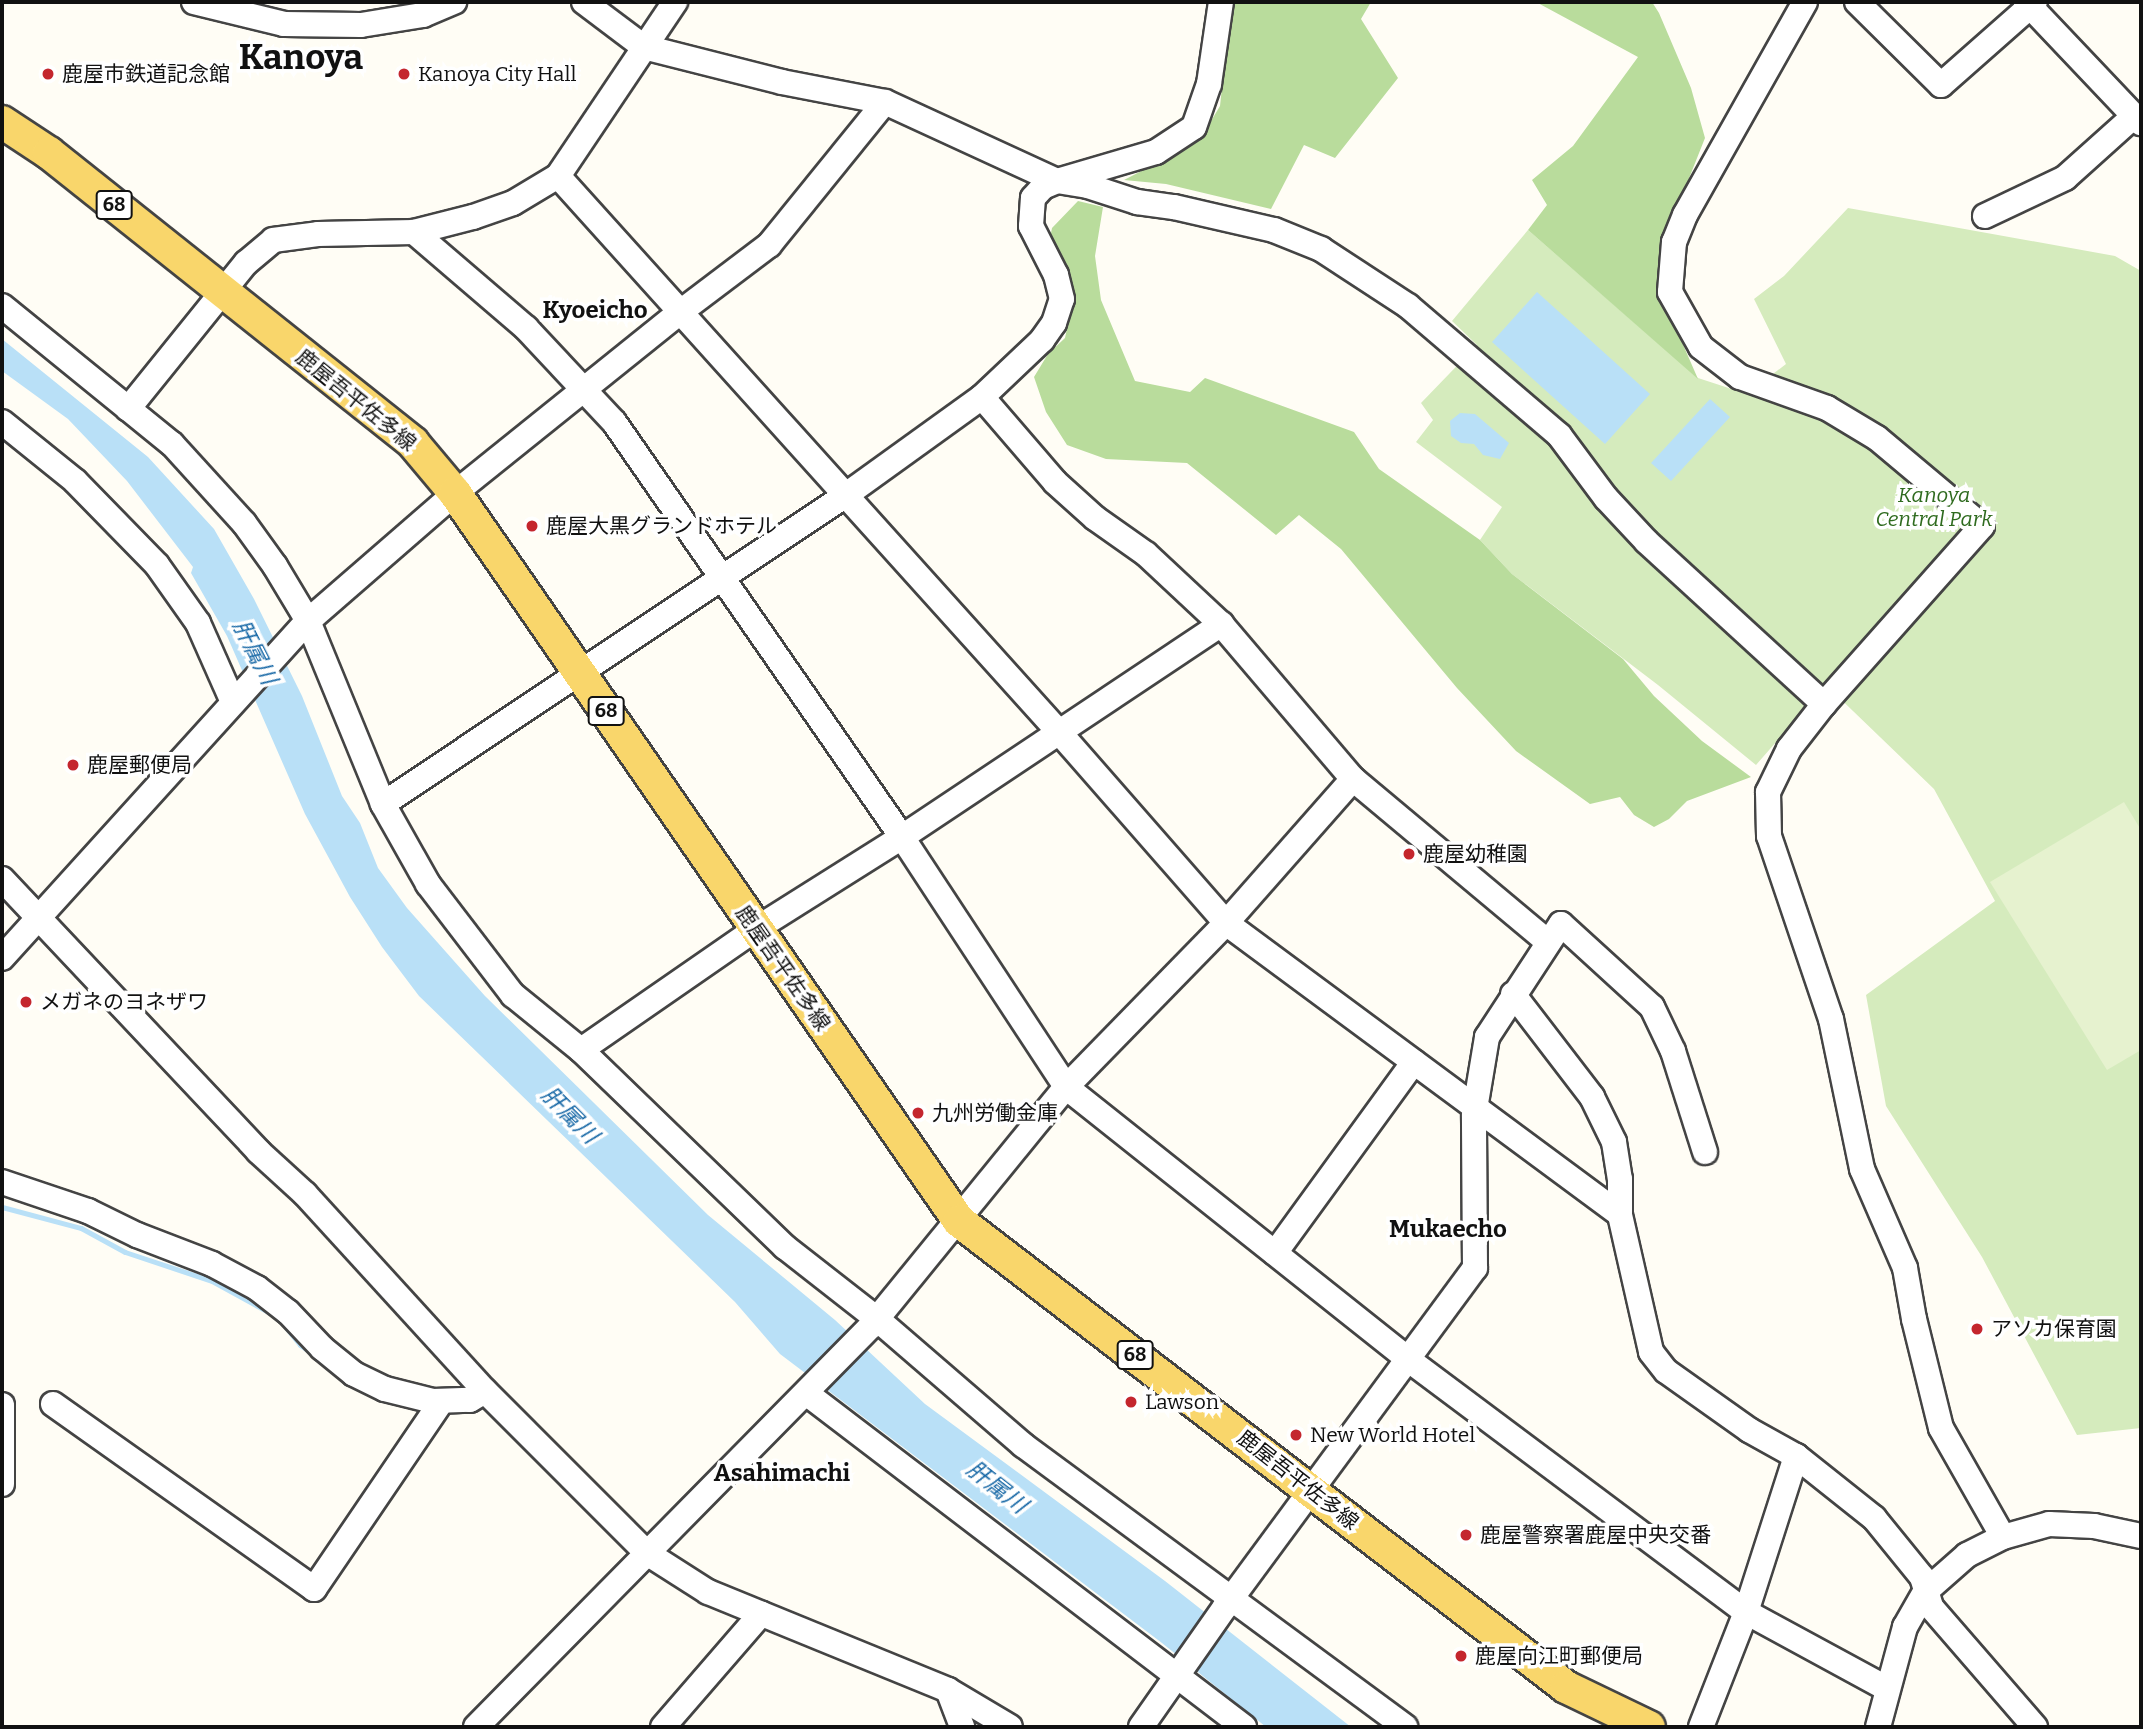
<!DOCTYPE html>
<html>
<head>
<meta charset="utf-8">
<style>
  body { margin:0 }
  #map { position:relative; width:2143px; height:1729px; overflow:hidden; background:#fffdf5; font-family:Bitter,"Noto Sans JP",serif }
  div>[style] { position:absolute }
  [style*='--x'] { left:calc(var(--x)*1px); top:calc(var(--y)*1px); width:calc(var(--w)*1px); rotate:calc(var(--a)*1deg) }
  .green>* { inset:0; background:#d5ebbd }
  .forest>* { inset:0; background:#b9dc9c }
  .pitch>* { inset:0; background:#e6f2cf }
  .water>* { inset:0; background:#b9e0f7 }
  .stream>* { height:5px; margin:-2.5px; padding:0 2.5px; transform-origin:2.5px; border-radius:2.5px; background:#b9e0f7 }
  .roads { filter:drop-shadow(2px 0 #444) drop-shadow(-2px 0 #444) drop-shadow(0 2px #444) drop-shadow(0 -2px #444) }
  .minor>* { height:24px; margin:-12px; padding:0 12px; transform-origin:12px; border-radius:12px; background:#fff }
  .major>* { height:32px; margin:-16px; padding:0 16px; transform-origin:16px; border-radius:16px; background:#f9d66b }
  .dots>* { width:19px; height:19px; translate:-50% -50%; box-sizing:border-box; border:4px solid #fff; border-radius:50% }
  span { translate:-50% -50%; white-space:nowrap; text-align:center; line-height:1.15; -webkit-text-stroke:7px #fff; paint-order:stroke }
  .shield-label span { padding:2px 5px; background:#fff; border:2px solid; border-radius:5px; -webkit-text-stroke-width:0 }
  .shield-label { font-size:19px; color:#111; font-weight:700 }
  .poi-label { font-size:21px; color:#111 }
  .left { translate:0 -50%; text-align:left }
  .street-label { font-size:21px; color:#111 }
  .park-label { font-size:21px; color:#2f6b1f; font-style:italic }
  .water-label { font-size:23px; color:#1768a6; font-style:italic }
  .quarter-label { font-size:24px; color:#111; font-weight:700 }
  .town-label { font-size:35px; color:#111; font-weight:700 }
  .frame { position:absolute; inset:0; border:4px solid #111; pointer-events:none }
</style>
</head>
<body>
<div id="map">
  <div class="green">
    <i style="clip-path:polygon(1848px 208px,2115px 256px,2141px 271px,2141px 1428px,2077px 1435px,1982px 1257px,1886px 1106px,1866px 995px,1995px 901px,1934px 789px,1826px 685px,1756px 765px,1658px 685px,1512px 574px,1480px 540px,1502px 507px,1416px 442px,1433px 420px,1421px 403px,1477px 345px,1452px 321px,1528px 230px,1698px 378px,1747px 394px,1786px 364px,1754px 299px,1784px 276px)"></i>
  </div>
  <div class="forest">
    <i style="clip-path:polygon(1231px 2px,1371px 2px,1361px 19px,1398px 78px,1335px 158px,1304px 145px,1271px 209px,1166px 184px,1124px 180px,1182px 150px,1205px 131px,1220px 106px)"></i>
    <i style="clip-path:polygon(1536px 2px,1652px 2px,1659px 13px,1691px 88px,1705px 138px,1672px 221px,1658px 287px,1698px 379px,1528px 230px,1547px 205px,1532px 180px,1573px 146px,1638px 57px)"></i>
    <i style="clip-path:polygon(1078px 201px,1103px 207px,1095px 256px,1101px 300px,1135px 381px,1190px 392px,1205px 378px,1354px 432px,1379px 469px,1480px 540px,1512px 574px,1623px 659px,1654px 696px,1702px 741px,1751px 777px,1687px 801px,1669px 819px,1654px 827px,1634px 815px,1620px 797px,1590px 804px,1516px 751px,1457px 688px,1341px 549px,1299px 515px,1276px 535px,1187px 463px,1106px 459px,1067px 445px,1046px 412px,1034px 377px,1048px 354px,1065px 338px,1071px 310px,1066px 281px,1048px 249px,1052px 228px)"></i>
  </div>
  <div class="pitch">
    <i style="clip-path:polygon(2124px 802px,2141px 830px,2141px 1050px,2107px 1070px,1990px 882px)"></i>
  </div>
  <div class="water">
    <i style="clip-path:polygon(1537px 292px,1650px 394px,1605px 444px,1492px 342px)"></i>
    <i style="clip-path:polygon(2px 339px,148px 457px,214px 529px,254px 599px,302px 696px,342px 796px,360px 823px,378px 868px,407px 908px,485px 996px,708px 1215px,835px 1320px,925px 1404px,1165px 1581px,1351px 1727px,1266px 1727px,1162px 1643px,780px 1354px,735px 1302px,419px 996px,382px 947px,350px 897px,305px 814px,227px 636px,191px 573px,193px 567px,127px 481px,68px 419px,2px 371px)"></i>
    <i style="clip-path:polygon(1710px 399px,1730px 417px,1671px 481px,1651px 463px)"></i>
    <i style="clip-path:polygon(1460px 413px,1475px 414px,1509px 443px,1500px 459px,1483px 455px,1474px 444px,1461px 443px,1451px 436px,1450px 421px)"></i>
  </div>
  <div class="stream">
    <i style="--x:2;--y:1207;--w:82;--a:14.9"></i>
    <i style="--x:81;--y:1228;--w:50;--a:28.6"></i>
    <i style="--x:125;--y:1252;--w:92;--a:18.4"></i>
    <i style="--x:212;--y:1281;--w:68;--a:28.8"></i>
    <i style="--x:284;--y:1325;--w:26;--a:51"></i>
    <i style="--x:300;--y:1345;--w:14;--a:34"></i>
  </div>
  <div class="roads">
    <div class="minor">
      <i style="--x:194;--y:2;--w:93;--a:13.7"></i>
      <i style="--x:284;--y:24;--w:77;--a:0.7"></i>
      <i style="--x:361;--y:25;--w:63;--a:-9.2"></i>
      <i style="--x:423;--y:15;--w:34;--a:-23"></i>
      <i style="--x:584;--y:2;--w:75;--a:36.9"></i>
      <i style="--x:644;--y:47;--w:142;--a:14.2"></i>
      <i style="--x:782;--y:82;--w:105;--a:11"></i>
      <i style="--x:885;--y:102;--w:189;--a:24.7"></i>
      <i style="--x:1057;--y:181;--w:31;--a:9"></i>
      <i style="--x:1088;--y:186;--w:52;--a:18.1"></i>
      <i style="--x:1137;--y:202;--w:37;--a:8"></i>
      <i style="--x:1174;--y:207;--w:103;--a:13"></i>
      <i style="--x:1274;--y:230;--w:51;--a:22"></i>
      <i style="--x:1321;--y:249;--w:104;--a:33.2"></i>
      <i style="--x:1408;--y:306;--w:199;--a:40.5"></i>
      <i style="--x:1559;--y:435;--w:79;--a:53.3"></i>
      <i style="--x:1606;--y:498;--w:60;--a:47"></i>
      <i style="--x:1647;--y:542;--w:240;--a:42.5"></i>
      <i style="--x:1805;--y:2;--w:244;--a:119.4"></i>
      <i style="--x:1685;--y:215;--w:29;--a:112"></i>
      <i style="--x:1674;--y:242;--w:50;--a:94.6"></i>
      <i style="--x:1670;--y:292;--w:63;--a:60.6"></i>
      <i style="--x:1701;--y:347;--w:49;--a:37.6"></i>
      <i style="--x:1740;--y:377;--w:92;--a:19.6"></i>
      <i style="--x:1827;--y:408;--w:58;--a:31"></i>
      <i style="--x:1877;--y:438;--w:137;--a:40"></i>
      <i style="--x:1982;--y:526;--w:238;--a:131.6"></i>
      <i style="--x:1824;--y:704;--w:57;--a:127.9"></i>
      <i style="--x:1789;--y:749;--w:48;--a:116"></i>
      <i style="--x:1768;--y:792;--w:44;--a:88.7"></i>
      <i style="--x:1769;--y:836;--w:193;--a:71.3"></i>
      <i style="--x:1831;--y:1019;--w:153;--a:78.3"></i>
      <i style="--x:1862;--y:1169;--w:108;--a:66.5"></i>
      <i style="--x:1905;--y:1268;--w:52;--a:80"></i>
      <i style="--x:1914;--y:1319;--w:112;--a:76.1"></i>
      <i style="--x:1941;--y:1428;--w:125;--a:60.4"></i>
      <i style="--x:1857;--y:2;--w:118;--a:44.7"></i>
      <i style="--x:1941;--y:85;--w:125;--a:-41.4"></i>
      <i style="--x:2026;--y:2;--w:167;--a:46.5"></i>
      <i style="--x:558;--y:176;--w:748;--a:47.98"></i>
      <i style="--x:1059;--y:732;--w:254;--a:48.8"></i>
      <i style="--x:1226;--y:923;--w:490;--a:36.5"></i>
      <i style="--x:1985;--y:216;--w:89;--a:-25.4"></i>
      <i style="--x:2065;--y:178;--w:93;--a:-41.9"></i>
      <i style="--x:414;--y:232;--w:148;--a:40.6"></i>
      <i style="--x:526;--y:328;--w:129;--a:46.9"></i>
      <i style="--x:614;--y:422;--w:505;--a:55.24"></i>
      <i style="--x:902;--y:837;--w:299;--a:56.7"></i>
      <i style="--x:1066;--y:1087;--w:438;--a:38.5"></i>
      <i style="--x:1409;--y:1360;--w:421;--a:36.8"></i>
      <i style="--x:1746;--y:1612;--w:159;--a:28.5"></i>
      <i style="--x:2;--y:306;--w:219;--a:39.1"></i>
      <i style="--x:172;--y:444;--w:107;--a:47.7"></i>
      <i style="--x:244;--y:523;--w:53;--a:54.2"></i>
      <i style="--x:275;--y:566;--w:64;--a:59"></i>
      <i style="--x:308;--y:621;--w:198;--a:67.7"></i>
      <i style="--x:383;--y:804;--w:92;--a:60.6"></i>
      <i style="--x:428;--y:884;--w:140;--a:52.6"></i>
      <i style="--x:513;--y:995;--w:87;--a:39"></i>
      <i style="--x:581;--y:1050;--w:284;--a:44"></i>
      <i style="--x:785;--y:1247;--w:117;--a:38"></i>
      <i style="--x:877;--y:1319;--w:193;--a:40.8"></i>
      <i style="--x:1023;--y:1445;--w:475;--a:36.4"></i>
      <i style="--x:982;--y:397;--w:112;--a:49.3"></i>
      <i style="--x:1055;--y:482;--w:54;--a:42"></i>
      <i style="--x:1095;--y:518;--w:62;--a:35.2"></i>
      <i style="--x:1146;--y:554;--w:103;--a:43"></i>
      <i style="--x:1221;--y:624;--w:204;--a:49.6"></i>
      <i style="--x:1353;--y:779;--w:254;--a:39.9"></i>
      <i style="--x:128;--y:409;--w:188;--a:-51.1"></i>
      <i style="--x:246;--y:263;--w:35;--a:-40"></i>
      <i style="--x:273;--y:240;--w:45;--a:-7.6"></i>
      <i style="--x:318;--y:234;--w:96;--a:-1.2"></i>
      <i style="--x:414;--y:232;--w:61;--a:-14.3"></i>
      <i style="--x:473;--y:217;--w:42;--a:-19.3"></i>
      <i style="--x:513;--y:203;--w:52;--a:-31"></i>
      <i style="--x:558;--y:176;--w:210;--a:-56.1"></i>
      <i style="--x:2;--y:422;--w:94;--a:38.9"></i>
      <i style="--x:75;--y:481;--w:117;--a:45.7"></i>
      <i style="--x:157;--y:565;--w:71;--a:54.7"></i>
      <i style="--x:198;--y:623;--w:86;--a:66.1"></i>
      <i style="--x:383;--y:804;--w:557;--a:-33.72"></i>
      <i style="--x:846;--y:495;--w:168;--a:-35.8"></i>
      <i style="--x:982;--y:397;--w:83;--a:-43.5"></i>
      <i style="--x:1042;--y:340;--w:21;--a:-55"></i>
      <i style="--x:1054;--y:323;--w:25;--a:-72"></i>
      <i style="--x:1062;--y:299;--w:25;--a:-104"></i>
      <i style="--x:1056;--y:275;--w:55;--a:-117"></i>
      <i style="--x:1031;--y:226;--w:28;--a:-86"></i>
      <i style="--x:1033;--y:198;--w:15;--a:-48"></i>
      <i style="--x:1043;--y:187;--w:15;--a:-23"></i>
      <i style="--x:1057;--y:181;--w:103;--a:-16.3"></i>
      <i style="--x:1156;--y:152;--w:45;--a:-33.3"></i>
      <i style="--x:1194;--y:127;--w:46;--a:-70.8"></i>
      <i style="--x:1209;--y:84;--w:83;--a:-81.7"></i>
      <i style="--x:2;--y:879;--w:375;--a:46.7"></i>
      <i style="--x:259;--y:1152;--w:62;--a:42.4"></i>
      <i style="--x:305;--y:1194;--w:267;--a:47.6"></i>
      <i style="--x:485;--y:1391;--w:229;--a:45"></i>
      <i style="--x:647;--y:1553;--w:72;--a:32.6"></i>
      <i style="--x:708;--y:1592;--w:259;--a:22.2"></i>
      <i style="--x:948;--y:1690;--w:72;--a:30.8"></i>
      <i style="--x:2;--y:958;--w:455;--a:-47.8"></i>
      <i style="--x:308;--y:621;--w:195;--a:-41"></i>
      <i style="--x:455;--y:493;--w:287;--a:-38.8"></i>
      <i style="--x:679;--y:313;--w:113;--a:-37.1"></i>
      <i style="--x:769;--y:245;--w:184;--a:-51"></i>
      <i style="--x:1513;--y:994;--w:130;--a:52.5"></i>
      <i style="--x:1592;--y:1097;--w:50;--a:63.9"></i>
      <i style="--x:1614;--y:1142;--w:37;--a:81"></i>
      <i style="--x:1620;--y:1179;--w:36;--a:90"></i>
      <i style="--x:1620;--y:1215;--w:140;--a:77.2"></i>
      <i style="--x:1651;--y:1352;--w:24;--a:52"></i>
      <i style="--x:1666;--y:1371;--w:102;--a:35.4"></i>
      <i style="--x:1749;--y:1430;--w:54;--a:29"></i>
      <i style="--x:1796;--y:1456;--w:100;--a:38.5"></i>
      <i style="--x:1874;--y:1518;--w:76;--a:50.9"></i>
      <i style="--x:1922;--y:1577;--w:31;--a:73"></i>
      <i style="--x:1931;--y:1607;--w:159;--a:49.1"></i>
      <i style="--x:581;--y:1050;--w:213;--a:-34.7"></i>
      <i style="--x:756;--y:929;--w:173;--a:-32.2"></i>
      <i style="--x:902;--y:837;--w:384;--a:-33.7"></i>
      <i style="--x:2;--y:1182;--w:91;--a:18.6"></i>
      <i style="--x:88;--y:1211;--w:55;--a:26.1"></i>
      <i style="--x:137;--y:1235;--w:80;--a:21.1"></i>
      <i style="--x:212;--y:1264;--w:51;--a:28.1"></i>
      <i style="--x:257;--y:1288;--w:39;--a:38"></i>
      <i style="--x:288;--y:1312;--w:50;--a:46.6"></i>
      <i style="--x:322;--y:1348;--w:41;--a:39.1"></i>
      <i style="--x:354;--y:1374;--w:34;--a:26"></i>
      <i style="--x:385;--y:1389;--w:49;--a:14"></i>
      <i style="--x:433;--y:1401;--w:37;--a:-2"></i>
      <i style="--x:470;--y:1400;--w:17;--a:-31"></i>
      <i style="--x:1275;--y:1253;--w:236;--a:-54"></i>
      <i style="--x:806;--y:1393;--w:551;--a:37.33"></i>
      <i style="--x:53;--y:1404;--w:320;--a:35.3"></i>
      <i style="--x:314;--y:1589;--w:227;--a:-55.8"></i>
      <i style="--x:2;--y:1405;--w:79;--a:90"></i>
      <i style="--x:948;--y:1690;--w:40;--a:69"></i>
      <i style="--x:476;--y:1727;--w:563;--a:-45.43"></i>
      <i style="--x:871;--y:1326;--w:308;--a:-50.8"></i>
      <i style="--x:1066;--y:1087;--w:229;--a:-45.7"></i>
      <i style="--x:1226;--y:923;--w:192;--a:-48.6"></i>
      <i style="--x:663;--y:1727;--w:150;--a:-49.1"></i>
      <i style="--x:1141;--y:1727;--w:146;--a:-55"></i>
      <i style="--x:1225;--y:1607;--w:421;--a:-53.6"></i>
      <i style="--x:1475;--y:1268;--w:153;--a:-90.4"></i>
      <i style="--x:1474;--y:1115;--w:79;--a:-80.5"></i>
      <i style="--x:1487;--y:1037;--w:135;--a:-56.8"></i>
      <i style="--x:1561;--y:924;--w:123;--a:42.4"></i>
      <i style="--x:1652;--y:1007;--w:49;--a:64.5"></i>
      <i style="--x:1673;--y:1051;--w:106;--a:72.4"></i>
      <i style="--x:1701;--y:1727;--w:123;--a:-68.6"></i>
      <i style="--x:1746;--y:1612;--w:164;--a:-72.2"></i>
      <i style="--x:1878;--y:1727;--w:104;--a:-74.9"></i>
      <i style="--x:1905;--y:1627;--w:40;--a:-60.3"></i>
      <i style="--x:1925;--y:1592;--w:56;--a:-41.4"></i>
      <i style="--x:1967;--y:1555;--w:40;--a:-26.6"></i>
      <i style="--x:2003;--y:1537;--w:48;--a:-15.8"></i>
      <i style="--x:2049;--y:1524;--w:45;--a:2.5"></i>
      <i style="--x:2094;--y:1526;--w:48;--a:12"></i>
    </div>
    <div class="major">
      <i style="--x:2;--y:122;--w:56;--a:33.4"></i>
      <i style="--x:49;--y:153;--w:465;--a:38.5"></i>
      <i style="--x:413;--y:443;--w:65;--a:50"></i>
      <i style="--x:455;--y:493;--w:885;--a:55.3"></i>
      <i style="--x:959;--y:1221;--w:765;--a:37.51"></i>
      <i style="--x:1566;--y:1687;--w:92;--a:25.7"></i>
    </div>
  </div>
  <div class="dots">
    <i style="left:48px;top:74px;background:#c4262e"></i>
    <i style="left:404px;top:74px;background:#c4262e"></i>
    <i style="left:532px;top:526px;background:#c4262e"></i>
    <i style="left:73px;top:765px;background:#c4262e"></i>
    <i style="left:1409px;top:854px;background:#c4262e"></i>
    <i style="left:26px;top:1002px;background:#c4262e"></i>
    <i style="left:918px;top:1113px;background:#c4262e"></i>
    <i style="left:1977px;top:1329px;background:#c4262e"></i>
    <i style="left:1131px;top:1402px;background:#c4262e"></i>
    <i style="left:1296px;top:1435px;background:#c4262e"></i>
    <i style="left:1466px;top:1535px;background:#c4262e"></i>
    <i style="left:1461px;top:1656px;background:#c4262e"></i>
  </div>
  <div class="shield-label">
    <span style="left:114px;top:205px">68</span>
    <span style="left:606px;top:711px">68</span>
    <span style="left:1135px;top:1355px">68</span>
  </div>
  <div class="poi-label">
    <span class="left" style="left:62px;top:74px">鹿屋市鉄道記念館</span>
    <span class="left" style="left:418px;top:74px">Kanoya City Hall</span>
    <span class="left" style="left:546px;top:526px">鹿屋大黒グランドホテル</span>
    <span class="left" style="left:87px;top:765px">鹿屋郵便局</span>
    <span class="left" style="left:1423px;top:854px">鹿屋幼稚園</span>
    <span class="left" style="left:40px;top:1002px">メガネのヨネザワ</span>
    <span class="left" style="left:932px;top:1113px">九州労働金庫</span>
    <span class="left" style="left:1991px;top:1329px">アソカ保育園</span>
    <span class="left" style="left:1145px;top:1402px">Lawson</span>
    <span class="left" style="left:1310px;top:1435px">New World Hotel</span>
    <span class="left" style="left:1480px;top:1535px">鹿屋警察署鹿屋中央交番</span>
    <span class="left" style="left:1475px;top:1656px">鹿屋向江町郵便局</span>
  </div>
  <div class="street-label">
    <span style="left:356px;top:400px;rotate:39deg">鹿屋吾平佐多線</span>
    <span style="left:783px;top:968px;rotate:55deg">鹿屋吾平佐多線</span>
    <span style="left:1298px;top:1480px;rotate:38deg">鹿屋吾平佐多線</span>
  </div>
  <div class="park-label">
    <span style="left:1934px;top:507px">Kanoya<br>Central Park</span>
  </div>
  <div class="water-label">
    <span style="left:255px;top:652px;rotate:63deg">肝属川</span>
    <span style="left:570px;top:1115px;rotate:45deg">肝属川</span>
    <span style="left:997px;top:1487px;rotate:38deg">肝属川</span>
  </div>
  <div class="quarter-label">
    <span style="left:595px;top:311px">Kyoeicho</span>
    <span style="left:1448px;top:1230px">Mukaecho</span>
    <span style="left:782px;top:1474px">Asahimachi</span>
  </div>
  <div class="town-label">
    <span style="left:301px;top:57px">Kanoya</span>
  </div>
  <div class="frame"></div>
</div>
</body>
</html>
